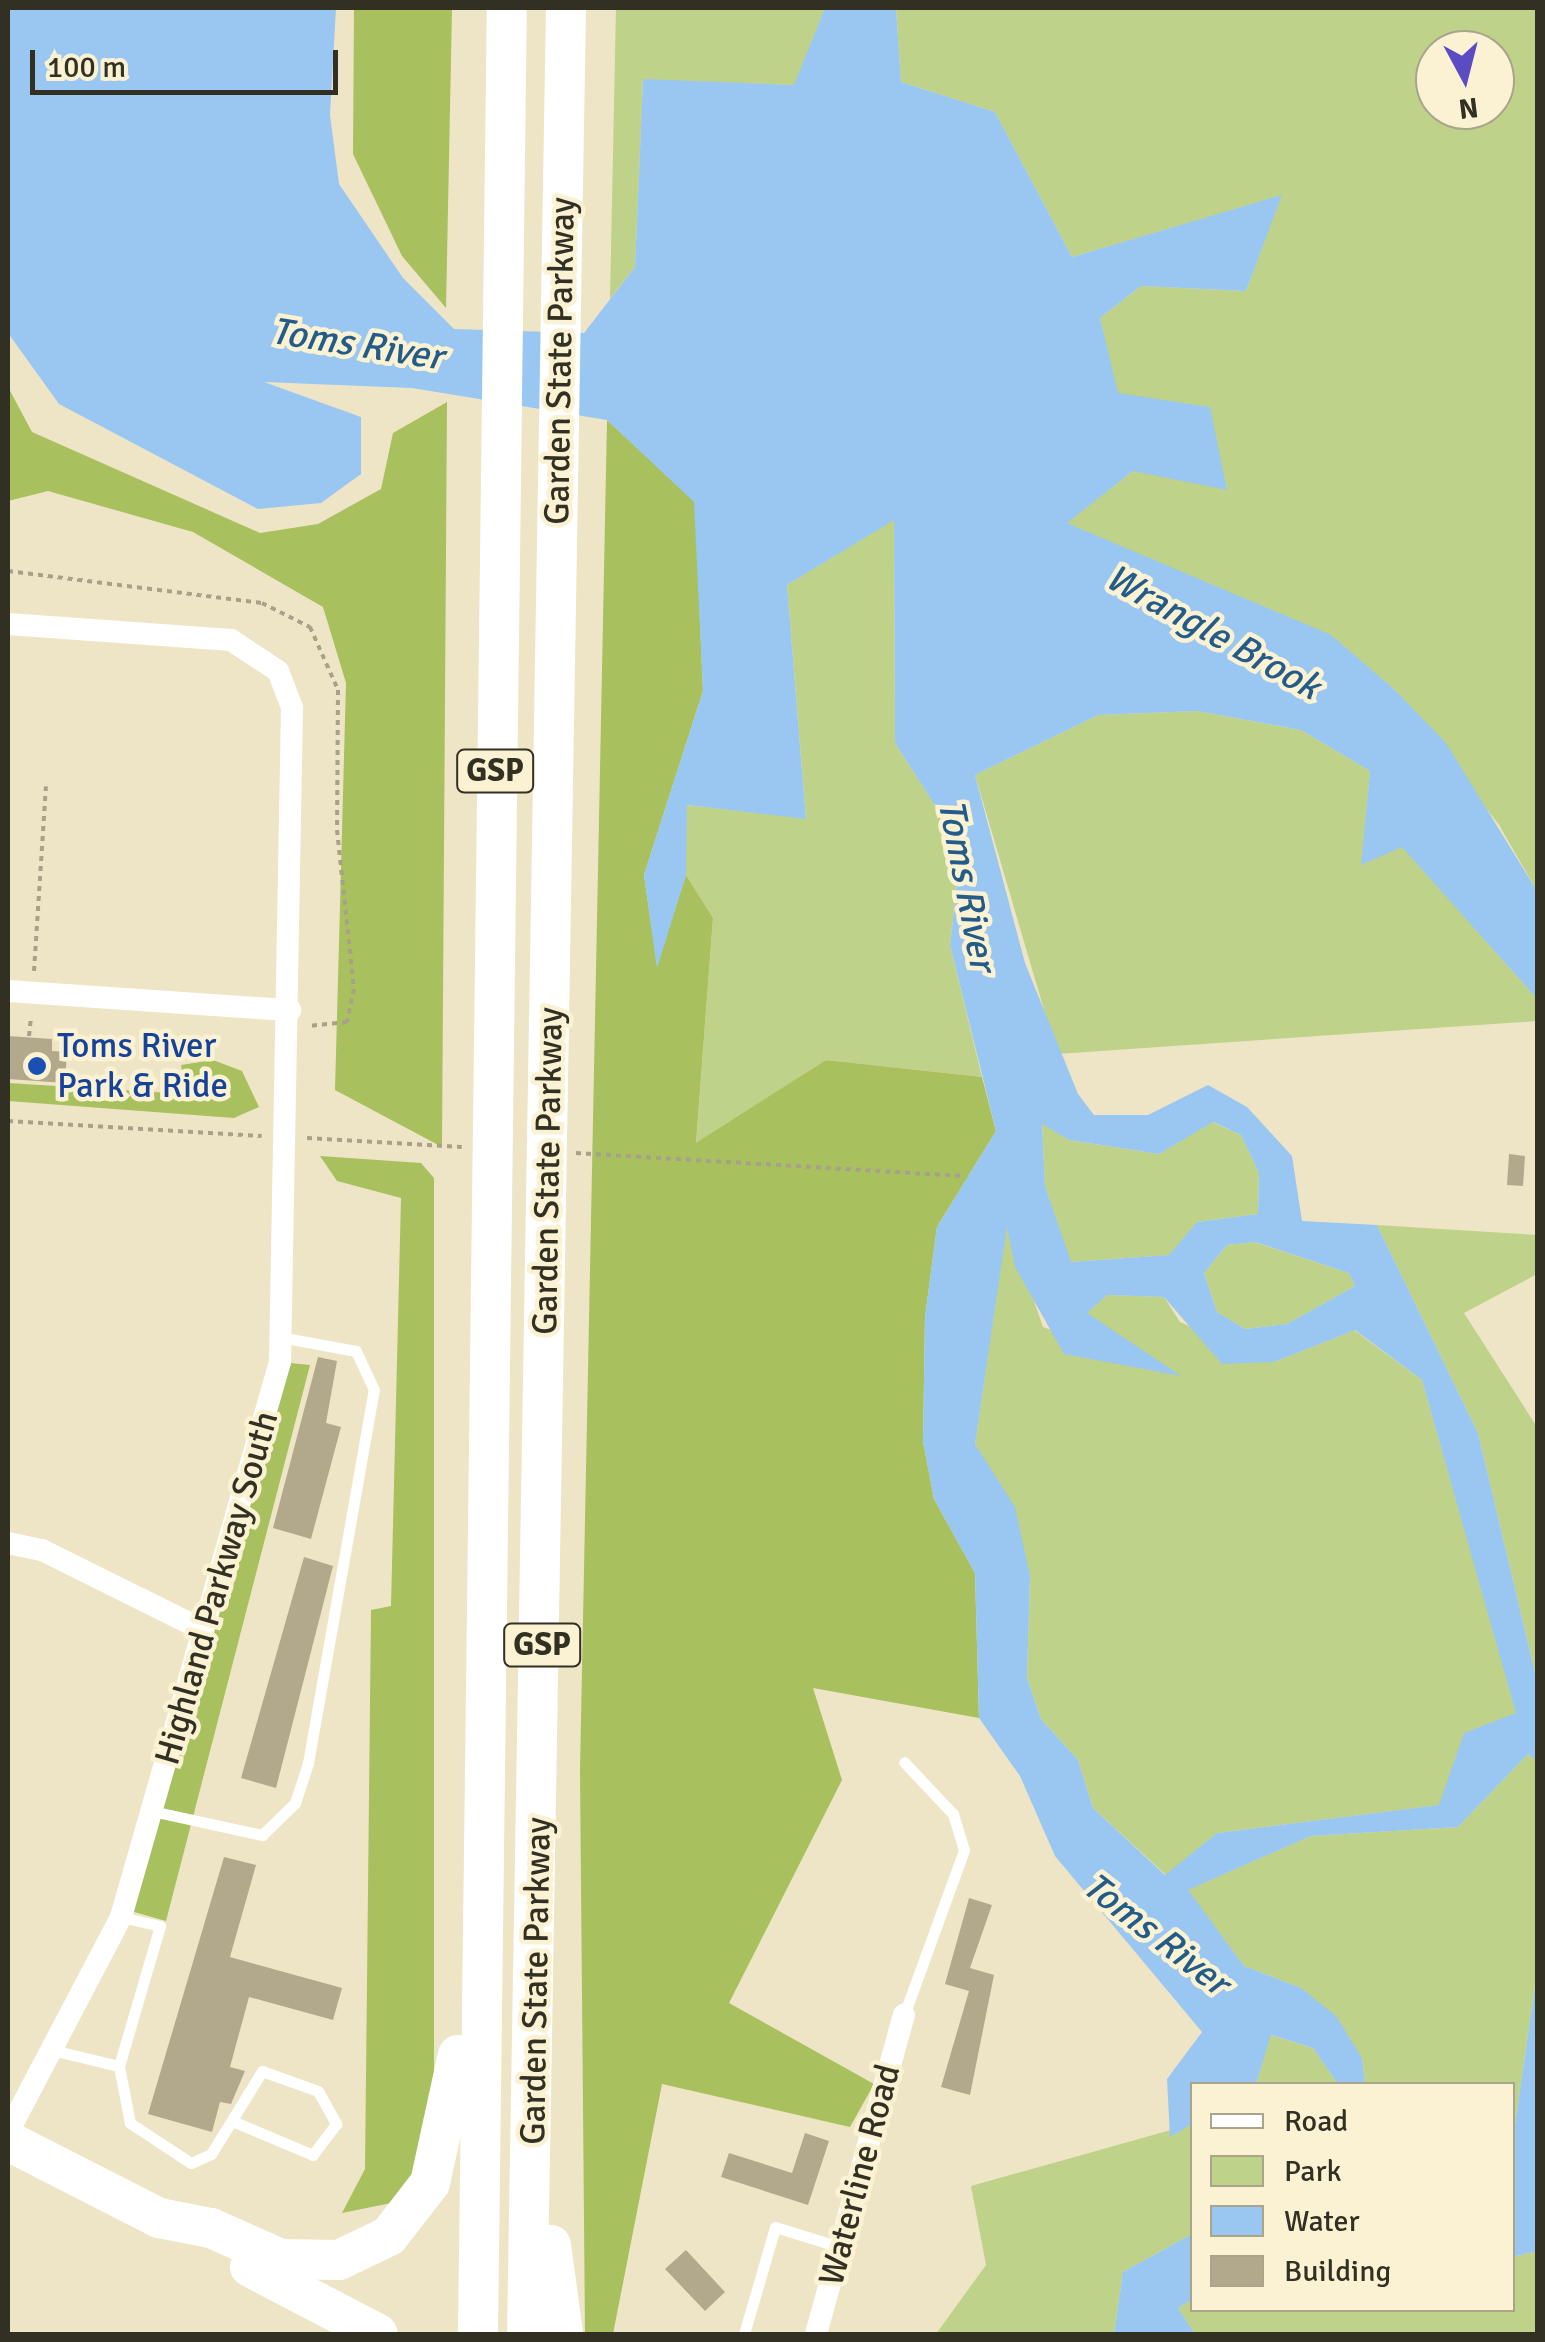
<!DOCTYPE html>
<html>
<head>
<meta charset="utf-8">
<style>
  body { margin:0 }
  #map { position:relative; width:1545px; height:2342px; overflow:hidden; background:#eee5c6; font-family:Signika,sans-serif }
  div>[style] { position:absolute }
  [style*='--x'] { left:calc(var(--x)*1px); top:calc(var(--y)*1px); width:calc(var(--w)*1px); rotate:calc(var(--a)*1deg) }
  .green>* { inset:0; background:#bed289 }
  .forest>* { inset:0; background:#a8c05d }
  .water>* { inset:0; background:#99c7f1 }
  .building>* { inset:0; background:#b2a98c }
  .path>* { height:4px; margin-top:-2px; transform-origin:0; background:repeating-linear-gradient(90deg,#a7a189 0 5px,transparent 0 10px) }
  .service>* { height:11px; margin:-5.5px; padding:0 5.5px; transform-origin:5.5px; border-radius:5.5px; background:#fff }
  .minor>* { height:22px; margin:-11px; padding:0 11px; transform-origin:11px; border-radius:11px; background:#fff }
  .motorway>* { height:40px; margin:-20px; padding:0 20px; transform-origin:20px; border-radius:20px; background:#fff }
  .dots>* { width:28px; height:28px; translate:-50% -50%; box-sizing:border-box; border:5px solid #fbf2d3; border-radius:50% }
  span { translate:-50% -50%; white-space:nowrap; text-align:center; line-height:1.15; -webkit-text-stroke:9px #fbf2d3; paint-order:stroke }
  .shield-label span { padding:2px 8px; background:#fbf2d3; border:2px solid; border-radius:8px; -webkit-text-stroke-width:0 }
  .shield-label { font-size:32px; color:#322f23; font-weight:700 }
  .street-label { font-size:35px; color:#322f23 }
  .transit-label { font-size:35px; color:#164399 }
  .left { translate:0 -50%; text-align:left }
  .water-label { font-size:38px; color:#235b89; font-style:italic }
  .frame { position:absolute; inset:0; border:10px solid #322f23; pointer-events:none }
  .legend { position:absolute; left:1190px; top:2082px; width:325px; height:230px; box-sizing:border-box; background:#fbf2d3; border:2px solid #aba48d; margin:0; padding:12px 18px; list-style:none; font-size:30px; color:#322f23 }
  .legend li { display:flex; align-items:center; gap:20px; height:50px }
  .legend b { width:50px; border:2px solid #aba48d }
  .north { position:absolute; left:1415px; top:30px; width:100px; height:100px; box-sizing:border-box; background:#fbf2d3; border:2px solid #aba48d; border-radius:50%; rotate:173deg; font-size:28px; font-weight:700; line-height:40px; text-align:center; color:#322f23 }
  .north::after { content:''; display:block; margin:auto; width:35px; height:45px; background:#5d4bc4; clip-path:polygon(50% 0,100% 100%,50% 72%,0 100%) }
  .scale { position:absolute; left:30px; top:50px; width:308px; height:45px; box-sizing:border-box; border:5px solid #322f23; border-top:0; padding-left:12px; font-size:30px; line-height:35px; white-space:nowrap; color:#322f23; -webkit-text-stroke:8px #fbf2d3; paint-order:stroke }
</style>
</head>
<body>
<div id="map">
  <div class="green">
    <i style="clip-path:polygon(616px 8px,825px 8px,795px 85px,643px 80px,635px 267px,610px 299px)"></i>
    <i style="clip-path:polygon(evenodd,896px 8px,1537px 8px,1537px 891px,1499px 825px,1394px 689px,1331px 636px,1066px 523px,1133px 471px,1100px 318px,1141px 286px,1246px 291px,1281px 196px,1072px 257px,995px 112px,901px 82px,896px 8px,1435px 50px,1495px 50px,1495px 110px,1435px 110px,1435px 50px)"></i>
    <i style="clip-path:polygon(894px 519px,895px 743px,961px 846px,950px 945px,982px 1077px,826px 1060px,696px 1144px,713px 918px,686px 875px,686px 805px,806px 818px,787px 585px)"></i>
    <i style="clip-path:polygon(1197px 711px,1301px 730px,1370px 771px,1362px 864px,1402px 846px,1537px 999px,1537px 1021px,1057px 1054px,975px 775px,1098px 715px)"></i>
    <i style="clip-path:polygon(1212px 1122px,1241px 1135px,1259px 1173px,1258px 1214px,1197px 1222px,1170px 1255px,1070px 1262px,1045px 1186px,1042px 1123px,1069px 1140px,1159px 1154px)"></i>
    <i style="clip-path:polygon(1007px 1223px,1043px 1327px,1178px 1375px,1086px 1313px,1107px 1295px,1164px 1297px,1180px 1322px,1274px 1362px,1354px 1330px,1422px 1380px,1517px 1713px,1464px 1734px,1440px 1805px,1217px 1833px,1166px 1875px,1093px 1808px,1078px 1760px,1041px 1719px,1027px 1678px,1030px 1576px,975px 1444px)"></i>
    <i style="clip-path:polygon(1377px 1225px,1537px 1235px,1537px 1274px,1464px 1313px,1537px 1427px,1537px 1681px,1478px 1433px)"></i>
    <i style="clip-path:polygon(1254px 1242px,1349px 1273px,1355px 1286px,1287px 1324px,1245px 1329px,1217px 1312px,1204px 1273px,1227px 1245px)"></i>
    <i style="clip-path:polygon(1528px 1754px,1538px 1761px,1537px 1972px,1513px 2139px,1512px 2084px,1365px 2084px,1362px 2058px,1301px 1988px,1244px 1966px,1187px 1890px,1311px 1836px,1458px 1827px)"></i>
    <i style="clip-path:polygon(1270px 2035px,1313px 2048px,1338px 2084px,1256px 2084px)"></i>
    <i style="clip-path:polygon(1192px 2124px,1192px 2234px,1123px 2272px,1114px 2334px,936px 2334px,986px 2265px,971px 2186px)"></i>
    <i style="clip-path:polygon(1537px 2251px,1537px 2334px,1195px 2334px,1178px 2308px,1192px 2300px,1192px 2310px,1512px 2310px,1513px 2257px)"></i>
  </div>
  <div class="forest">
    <i style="clip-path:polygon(354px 8px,452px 8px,446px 308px,402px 256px,353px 154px)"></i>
    <i style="clip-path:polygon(8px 387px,32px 432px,260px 533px,318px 524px,381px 489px,393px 433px,447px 402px,442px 1147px,335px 1090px,346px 683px,323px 607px,193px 532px,48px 491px,8px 501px)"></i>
    <i style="clip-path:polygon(607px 420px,695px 502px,703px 691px,644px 875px,657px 965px,686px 875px,713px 918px,696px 1143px,826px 1060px,982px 1077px,996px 1131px,937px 1227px,925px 1317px,923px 1441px,934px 1499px,975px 1573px,979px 1718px,813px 1688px,842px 1780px,729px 2003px,874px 2084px,850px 2127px,662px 2084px,613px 2334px,585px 2334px,580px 1770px)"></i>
    <i style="clip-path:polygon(213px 1060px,242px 1071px,259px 1107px,234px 1118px,8px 1101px,8px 1083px,186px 1094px,181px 1065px)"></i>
    <i style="clip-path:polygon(320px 1156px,421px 1163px,434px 1178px,434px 2095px,411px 2199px,342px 2213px,365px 2169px,371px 1610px,391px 1606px,401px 1198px,337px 1181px)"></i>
    <i style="clip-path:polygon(290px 1363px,310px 1365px,166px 1921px,127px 1910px)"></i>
  </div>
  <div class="water">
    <i style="clip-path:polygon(evenodd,8px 8px,336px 8px,330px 115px,339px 184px,403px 278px,454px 329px,584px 333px,635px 267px,643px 79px,794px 85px,825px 8px,896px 8px,901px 82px,995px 112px,1072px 257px,1282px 195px,1246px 291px,1141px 286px,1100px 318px,1118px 393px,1210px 407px,1227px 490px,1133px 471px,1067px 523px,1331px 635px,1394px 689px,1446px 743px,1537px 891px,1537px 999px,1402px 847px,1361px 865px,1370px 771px,1301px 730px,1197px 711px,1098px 715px,975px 775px,1025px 963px,1078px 1094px,1094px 1115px,1148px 1115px,1208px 1085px,1247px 1107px,1292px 1156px,1302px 1221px,1377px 1225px,1478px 1433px,1537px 1681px,1537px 1761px,1528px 1754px,1458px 1827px,1311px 1836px,1188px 1890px,1244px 1966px,1301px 1988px,1336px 2016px,1362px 2058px,1365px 2084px,1338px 2084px,1313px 2048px,1271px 2035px,1256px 2084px,1192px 2084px,1192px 2124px,1170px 2137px,1167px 2079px,1202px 2032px,1055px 1856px,1020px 1776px,979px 1718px,975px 1573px,934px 1499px,923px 1441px,925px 1317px,937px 1227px,996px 1131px,950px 945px,961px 846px,895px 743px,894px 520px,787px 585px,806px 819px,687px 805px,686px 875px,657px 968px,644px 875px,703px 691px,694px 502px,607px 420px,412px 388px,264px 382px,361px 417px,361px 474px,321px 503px,258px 509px,59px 404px,8px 333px,8px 8px,1213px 1122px,1241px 1135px,1259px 1173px,1258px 1214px,1197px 1222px,1169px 1255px,1071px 1262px,1045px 1186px,1042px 1124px,1069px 1140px,1159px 1154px,1213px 1122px,8px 8px,1007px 1227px,1015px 1267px,1064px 1354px,1181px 1376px,1087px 1313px,1107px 1295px,1164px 1297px,1222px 1364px,1274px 1362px,1355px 1330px,1422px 1380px,1516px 1713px,1464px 1733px,1439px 1805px,1217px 1833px,1165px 1875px,1093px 1808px,1078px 1760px,1041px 1719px,1027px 1678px,1030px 1576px,1015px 1507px,975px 1444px,1007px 1227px,8px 8px,1255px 1242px,1349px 1273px,1355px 1286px,1287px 1324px,1245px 1329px,1217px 1312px,1204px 1273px,1227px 1245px,1255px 1242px)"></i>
    <i style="clip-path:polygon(1537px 1972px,1537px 2251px,1513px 2257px,1513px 2139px)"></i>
    <i style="clip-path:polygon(1192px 2234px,1192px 2300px,1178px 2308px,1195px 2334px,1114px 2334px,1123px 2272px)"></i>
  </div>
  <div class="building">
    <i style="clip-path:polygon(8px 1036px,52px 1039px,52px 1051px,67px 1052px,65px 1083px,8px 1079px)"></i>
    <i style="clip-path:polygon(1509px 1154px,1525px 1156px,1523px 1186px,1507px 1185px)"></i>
    <i style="clip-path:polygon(318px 1357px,337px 1361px,326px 1423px,341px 1427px,311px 1539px,273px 1528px)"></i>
    <i style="clip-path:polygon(304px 1557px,333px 1566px,276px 1788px,241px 1778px)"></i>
    <i style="clip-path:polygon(224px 1857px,256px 1865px,230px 1957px,342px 1988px,333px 2020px,249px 1997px,230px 2067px,245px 2071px,231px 2104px,220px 2102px,212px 2132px,148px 2114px)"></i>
    <i style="clip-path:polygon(969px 1898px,992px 1905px,970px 1968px,994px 1975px,970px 2095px,941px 2087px,969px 1991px,945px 1984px)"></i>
    <i style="clip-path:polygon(805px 2133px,829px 2141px,808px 2205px,721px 2177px,729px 2153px,792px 2173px)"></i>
    <i style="clip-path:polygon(686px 2250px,725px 2292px,705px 2311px,665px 2269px)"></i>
  </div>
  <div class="path">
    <i style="--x:8;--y:571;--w:256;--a:7.2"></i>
    <i style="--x:262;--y:603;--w:54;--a:26.6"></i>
    <i style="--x:310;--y:627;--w:69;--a:66"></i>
    <i style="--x:338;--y:690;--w:140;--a:90.4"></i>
    <i style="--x:337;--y:830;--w:160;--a:83.9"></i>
    <i style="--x:354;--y:989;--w:34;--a:102"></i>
    <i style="--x:347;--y:1022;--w:39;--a:174"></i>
    <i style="--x:34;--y:971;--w:185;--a:-86.3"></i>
    <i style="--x:29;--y:1036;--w:20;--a:-84"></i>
    <i style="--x:8;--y:1121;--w:254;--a:3.4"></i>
    <i style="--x:307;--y:1138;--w:155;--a:3.3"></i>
    <i style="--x:576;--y:1153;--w:387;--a:3.4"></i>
  </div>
  <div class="service">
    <i style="--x:152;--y:1811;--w:113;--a:12.3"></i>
    <i style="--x:262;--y:1835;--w:46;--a:-44.1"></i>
    <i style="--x:295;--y:1803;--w:42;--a:-72"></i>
    <i style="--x:308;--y:1763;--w:379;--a:-80"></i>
    <i style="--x:374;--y:1390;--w:43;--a:-114.8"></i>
    <i style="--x:356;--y:1351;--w:77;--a:-169.6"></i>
    <i style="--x:904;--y:2015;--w:176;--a:-70"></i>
    <i style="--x:964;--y:1850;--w:38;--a:-107"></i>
    <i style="--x:953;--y:1814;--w:71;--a:-133.3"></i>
    <i style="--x:56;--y:2051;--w:65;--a:13.4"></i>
    <i style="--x:119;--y:2066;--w:58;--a:79.1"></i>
    <i style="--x:130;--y:2123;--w:73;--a:33.3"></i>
    <i style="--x:191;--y:2163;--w:22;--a:-24"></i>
    <i style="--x:211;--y:2154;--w:97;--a:-58.4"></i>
    <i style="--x:262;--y:2071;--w:59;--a:19.7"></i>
    <i style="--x:318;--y:2091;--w:38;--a:61"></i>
    <i style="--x:336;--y:2124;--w:39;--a:127"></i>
    <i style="--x:313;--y:2155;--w:88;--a:-157.2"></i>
    <i style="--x:119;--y:2066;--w:146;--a:-73.7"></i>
    <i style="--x:160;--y:1926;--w:40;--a:-167"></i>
    <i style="--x:744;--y:2334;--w:111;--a:-73.8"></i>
    <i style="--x:775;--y:2227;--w:68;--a:17.1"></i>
  </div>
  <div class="minor">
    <i style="--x:8;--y:624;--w:224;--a:4.1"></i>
    <i style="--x:231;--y:640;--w:56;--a:33.4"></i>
    <i style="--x:278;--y:671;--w:40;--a:69"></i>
    <i style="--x:292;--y:708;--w:654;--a:91.05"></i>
    <i style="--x:280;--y:1362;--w:577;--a:105.99"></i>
    <i style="--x:121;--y:1917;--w:243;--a:117.7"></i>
    <i style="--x:8;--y:991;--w:283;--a:3.9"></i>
    <i style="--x:8;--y:1543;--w:35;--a:12"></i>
    <i style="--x:42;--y:1550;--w:180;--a:26.4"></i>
    <i style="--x:816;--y:2334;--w:331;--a:-74.6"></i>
  </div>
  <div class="motorway">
    <i style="--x:8;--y:2141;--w:169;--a:27"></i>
    <i style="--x:159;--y:2218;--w:53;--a:10.9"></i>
    <i style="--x:211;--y:2228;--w:77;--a:23.9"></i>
    <i style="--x:281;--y:2259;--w:58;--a:1"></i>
    <i style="--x:339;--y:2260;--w:55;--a:-25.6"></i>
    <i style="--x:389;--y:2236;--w:67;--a:-52.3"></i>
    <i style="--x:430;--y:2183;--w:131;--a:-77.7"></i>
    <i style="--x:551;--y:2245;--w:90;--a:82.3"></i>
    <i style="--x:250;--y:2267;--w:144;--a:27.6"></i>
    <i style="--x:478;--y:2334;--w:2326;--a:-89.29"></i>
    <i style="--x:527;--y:2334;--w:2326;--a:-89.04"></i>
  </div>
  <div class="dots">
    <i style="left:37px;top:1066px;background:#1a4fb4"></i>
  </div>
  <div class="shield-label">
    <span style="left:495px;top:771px">GSP</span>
    <span style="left:542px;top:1645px">GSP</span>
  </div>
  <div class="street-label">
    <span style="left:560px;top:361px;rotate:-89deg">Garden State Parkway</span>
    <span style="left:548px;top:1171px;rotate:-89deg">Garden State Parkway</span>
    <span style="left:217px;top:1588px;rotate:-74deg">Highland Parkway South</span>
    <span style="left:536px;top:1981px;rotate:-89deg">Garden State Parkway</span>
    <span style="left:860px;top:2175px;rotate:-75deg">Waterline Road</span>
  </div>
  <div class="transit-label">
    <span class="left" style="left:57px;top:1066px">Toms River<br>Park &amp; Ride</span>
  </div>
  <div class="water-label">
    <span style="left:357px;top:344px;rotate:9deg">Toms River</span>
    <span style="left:1213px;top:632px;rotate:29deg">Wrangle Brook</span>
    <span style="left:967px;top:885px;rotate:79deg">Toms River</span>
    <span style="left:1156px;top:1934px;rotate:38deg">Toms River</span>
  </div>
  <div class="frame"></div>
  <ul class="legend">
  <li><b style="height:12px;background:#fff"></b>Road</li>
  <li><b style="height:28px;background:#bed289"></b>Park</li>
  <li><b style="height:28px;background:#99c7f1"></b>Water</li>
  <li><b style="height:28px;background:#b2a98c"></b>Building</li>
  </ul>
  <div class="north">N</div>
  <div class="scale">100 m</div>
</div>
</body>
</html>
